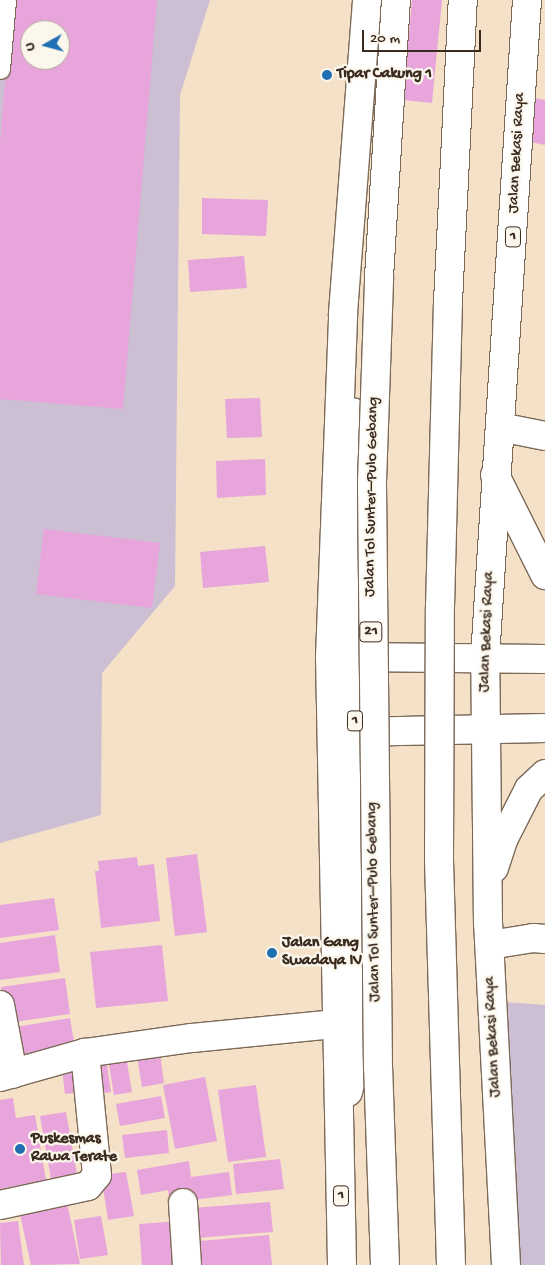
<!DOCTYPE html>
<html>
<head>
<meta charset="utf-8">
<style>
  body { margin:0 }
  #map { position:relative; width:545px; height:1265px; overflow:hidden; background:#f4e1c7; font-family:"Gochi Hand",sans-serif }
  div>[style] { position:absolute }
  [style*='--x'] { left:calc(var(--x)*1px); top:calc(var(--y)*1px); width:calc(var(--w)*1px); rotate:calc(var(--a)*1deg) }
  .industrial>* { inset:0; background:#ccbed3 }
  .building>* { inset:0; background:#e8a5db }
  .roads { filter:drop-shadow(1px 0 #7c6a59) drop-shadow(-1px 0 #7c6a59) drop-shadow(0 1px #7c6a59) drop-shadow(0 -1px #7c6a59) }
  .service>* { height:19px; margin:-9.5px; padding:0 9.5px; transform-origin:9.5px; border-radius:9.5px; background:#fff }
  .minor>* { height:28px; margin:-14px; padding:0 14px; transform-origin:14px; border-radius:14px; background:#fff }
  .primary>* { height:28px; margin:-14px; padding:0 14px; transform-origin:14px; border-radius:14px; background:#fff }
  .trunk>* { height:28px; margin:-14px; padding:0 14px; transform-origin:14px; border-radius:14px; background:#fff }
  .bridges { filter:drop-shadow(1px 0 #7c6a59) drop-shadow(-1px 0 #7c6a59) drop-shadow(0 1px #7c6a59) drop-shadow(0 -1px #7c6a59) }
  .motorway-bridge>* { height:28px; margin:-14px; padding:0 14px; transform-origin:14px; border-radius:14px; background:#fff }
  .dots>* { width:14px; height:14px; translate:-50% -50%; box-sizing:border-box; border:2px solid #fbf7ec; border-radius:50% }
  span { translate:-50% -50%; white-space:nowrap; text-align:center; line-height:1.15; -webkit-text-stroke:4.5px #fbf7ec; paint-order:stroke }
  .shield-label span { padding:1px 4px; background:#fbf7ec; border:1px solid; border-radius:4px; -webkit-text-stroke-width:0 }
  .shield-label { font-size:15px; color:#3b2a1e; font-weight:700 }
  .poi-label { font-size:16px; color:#3b2a1e; font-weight:700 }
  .left { translate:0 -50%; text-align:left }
  .street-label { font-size:16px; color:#3b2a1e }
  .north { position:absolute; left:20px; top:20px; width:50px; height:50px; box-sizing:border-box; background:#fbf7ec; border:1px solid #aea59a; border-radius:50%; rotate:263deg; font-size:14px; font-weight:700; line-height:20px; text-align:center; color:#3b2a1e }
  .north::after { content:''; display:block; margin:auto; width:18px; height:22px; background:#1f6fb2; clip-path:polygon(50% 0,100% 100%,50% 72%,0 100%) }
  .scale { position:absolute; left:362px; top:30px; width:119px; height:22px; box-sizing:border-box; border:2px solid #3b2a1e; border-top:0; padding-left:6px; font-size:15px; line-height:18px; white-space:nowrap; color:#3b2a1e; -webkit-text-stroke:4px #fbf7ec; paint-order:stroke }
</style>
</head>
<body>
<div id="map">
  <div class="industrial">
    <i style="clip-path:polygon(evenodd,0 0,210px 0,180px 95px,175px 586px,102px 673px,101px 815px,0 843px,0 0,30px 30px,60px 30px,60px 60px,30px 60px,30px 30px)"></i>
    <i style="clip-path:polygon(491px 1001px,545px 1005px,545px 1265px,506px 1265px)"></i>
  </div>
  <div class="building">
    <i style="clip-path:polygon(evenodd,12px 0,157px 0,123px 409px,0 399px,0 142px,12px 0,30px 30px,60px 30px,60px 60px,30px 60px,30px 30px)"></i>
    <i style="clip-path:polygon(412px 0,442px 0,432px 103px,403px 100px)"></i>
    <i style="clip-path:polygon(533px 98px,545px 100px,545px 145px,526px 141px)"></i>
    <i style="clip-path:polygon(202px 198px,268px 200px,266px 236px,202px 234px)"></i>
    <i style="clip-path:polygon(244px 256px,247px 288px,190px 292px,188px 260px)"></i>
    <i style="clip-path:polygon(260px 398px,262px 437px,227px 438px,225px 399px)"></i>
    <i style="clip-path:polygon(265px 459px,266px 495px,217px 498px,216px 461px)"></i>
    <i style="clip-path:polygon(44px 529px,160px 543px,152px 608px,36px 594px)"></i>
    <i style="clip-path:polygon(265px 546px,269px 582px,203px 588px,200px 552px)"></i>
    <i style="clip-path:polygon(197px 854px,207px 932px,175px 936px,166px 858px)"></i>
    <i style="clip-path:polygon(137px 857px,138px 866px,154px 864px,160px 921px,101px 928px,95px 871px,99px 871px,98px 861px)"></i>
    <i style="clip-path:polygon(54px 898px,59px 930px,0 938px,0 905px)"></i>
    <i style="clip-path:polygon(55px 935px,60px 972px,0 980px,0 943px)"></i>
    <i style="clip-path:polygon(162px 945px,168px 1001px,96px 1008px,90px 952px)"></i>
    <i style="clip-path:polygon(65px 978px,70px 1014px,6px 1023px,1px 987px)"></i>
    <i style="clip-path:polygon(70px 1018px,75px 1048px,15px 1058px,10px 1028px)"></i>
    <i style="clip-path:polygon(125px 1050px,132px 1092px,114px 1095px,107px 1053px)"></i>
    <i style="clip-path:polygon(105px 1052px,111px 1092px,93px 1095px,87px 1055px)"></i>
    <i style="clip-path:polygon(160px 1053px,164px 1083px,142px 1087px,137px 1056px)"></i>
    <i style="clip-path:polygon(84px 1059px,89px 1091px,65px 1094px,61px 1062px)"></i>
    <i style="clip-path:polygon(205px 1077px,217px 1141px,175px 1149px,163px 1085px)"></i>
    <i style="clip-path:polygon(256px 1085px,266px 1157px,228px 1162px,218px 1090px)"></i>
    <i style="clip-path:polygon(161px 1096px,165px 1118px,120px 1126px,116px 1104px)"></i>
    <i style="clip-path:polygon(13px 1098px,16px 1118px,35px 1115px,46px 1180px,0 1189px,0 1100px)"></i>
    <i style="clip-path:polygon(66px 1112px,77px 1174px,51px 1179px,40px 1116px)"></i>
    <i style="clip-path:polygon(167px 1130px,169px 1153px,125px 1158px,122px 1135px)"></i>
    <i style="clip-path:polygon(280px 1159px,284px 1189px,236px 1194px,233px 1164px)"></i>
    <i style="clip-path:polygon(189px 1161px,191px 1177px,229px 1172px,232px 1195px,170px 1203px,168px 1190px,141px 1195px,137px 1170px)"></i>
    <i style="clip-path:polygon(126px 1172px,134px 1216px,108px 1220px,101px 1175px)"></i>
    <i style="clip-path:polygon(270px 1202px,273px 1232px,196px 1238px,193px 1208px)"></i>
    <i style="clip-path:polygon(67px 1203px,80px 1264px,31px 1265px,20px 1214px)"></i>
    <i style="clip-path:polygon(101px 1216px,108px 1255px,80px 1259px,74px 1220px)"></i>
    <i style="clip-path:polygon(18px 1221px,24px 1265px,1px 1265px,0 1223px)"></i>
    <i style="clip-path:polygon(180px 1221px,183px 1265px,142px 1265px,139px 1224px)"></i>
    <i style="clip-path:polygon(269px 1235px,272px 1265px,190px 1265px,188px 1242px)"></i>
  </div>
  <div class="roads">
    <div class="service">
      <i style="--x:0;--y:69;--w:69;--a:-85"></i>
    </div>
    <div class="minor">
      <i style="--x:500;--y:427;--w:46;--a:11.3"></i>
      <i style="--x:490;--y:945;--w:44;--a:-9.2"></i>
      <i style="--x:533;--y:938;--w:12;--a:5"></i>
      <i style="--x:0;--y:1005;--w:70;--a:79.3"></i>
      <i style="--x:0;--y:1077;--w:88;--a:-15.8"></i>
      <i style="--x:85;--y:1053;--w:108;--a:-8"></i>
      <i style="--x:192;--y:1038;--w:145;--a:-5.6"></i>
      <i style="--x:183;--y:1203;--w:62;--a:86.3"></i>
      <i style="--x:0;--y:1205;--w:90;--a:-12.2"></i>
      <i style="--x:88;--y:1186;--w:14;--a:-51"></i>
      <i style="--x:97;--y:1175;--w:123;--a:-95.6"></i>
    </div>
    <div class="primary">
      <i style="--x:352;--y:657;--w:193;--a:0.6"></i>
      <i style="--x:352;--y:732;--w:193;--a:-1.2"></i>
    </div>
    <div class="trunk">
      <i style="--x:495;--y:475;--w:112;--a:63.4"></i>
      <i style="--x:494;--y:868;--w:32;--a:-72"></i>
      <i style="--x:504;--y:838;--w:55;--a:-63"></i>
      <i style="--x:529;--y:789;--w:22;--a:-43"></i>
      <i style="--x:348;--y:1092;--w:51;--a:-76.5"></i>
      <i style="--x:360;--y:1042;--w:310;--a:-90.9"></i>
      <i style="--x:355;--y:732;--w:272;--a:-89.4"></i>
      <i style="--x:358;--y:460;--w:48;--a:-95.9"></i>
      <i style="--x:342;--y:1265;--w:608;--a:-91.13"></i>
      <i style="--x:330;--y:657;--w:344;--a:-87.8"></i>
      <i style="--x:343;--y:313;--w:314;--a:-85.6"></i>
      <i style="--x:506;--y:1265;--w:341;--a:-93"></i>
      <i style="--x:488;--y:924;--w:266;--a:-90.6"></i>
      <i style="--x:485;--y:658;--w:659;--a:-86.35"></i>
    </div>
  </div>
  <div class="bridges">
    <div class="motorway-bridge">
      <i style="--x:385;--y:1265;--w:197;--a:-92"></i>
      <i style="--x:378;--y:1068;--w:586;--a:-90.59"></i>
      <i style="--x:372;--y:482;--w:205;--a:-88"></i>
      <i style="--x:379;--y:277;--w:278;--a:-86.5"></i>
      <i style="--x:451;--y:1265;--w:405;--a:-91.7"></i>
      <i style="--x:439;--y:860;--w:253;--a:-89.8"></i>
      <i style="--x:440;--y:607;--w:305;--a:-88.5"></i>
      <i style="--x:448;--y:302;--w:302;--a:-87.2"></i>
    </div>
  </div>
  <div class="dots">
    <i style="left:327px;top:75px;background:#1f6fb2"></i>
    <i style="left:272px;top:953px;background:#1f6fb2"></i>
    <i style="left:20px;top:1149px;background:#1f6fb2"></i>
  </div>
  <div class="shield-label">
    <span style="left:513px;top:237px">1</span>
    <span style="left:371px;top:632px">21</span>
    <span style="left:355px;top:721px">1</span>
    <span style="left:341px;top:1196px">1</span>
  </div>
  <div class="poi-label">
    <span class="left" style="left:337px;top:75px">Tipar Cakung 1</span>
    <span class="left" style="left:282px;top:953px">Jalan Gang<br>Swadaya IV</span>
    <span class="left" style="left:31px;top:1149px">Puskesmas<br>Rawa Terate</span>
  </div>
  <div class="street-label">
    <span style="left:518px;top:153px;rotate:-87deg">Jalan Bekasi Raya</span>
    <span style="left:373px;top:497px;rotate:-89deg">Jalan Tol Sunter–Pulo Gebang</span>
    <span style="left:488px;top:632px;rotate:-88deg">Jalan Bekasi Raya</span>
    <span style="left:375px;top:902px;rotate:-91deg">Jalan Tol Sunter–Pulo Gebang</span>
    <span style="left:494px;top:1037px;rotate:-93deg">Jalan Bekasi Raya</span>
  </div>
  <div class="north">U</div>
  <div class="scale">20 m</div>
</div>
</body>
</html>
